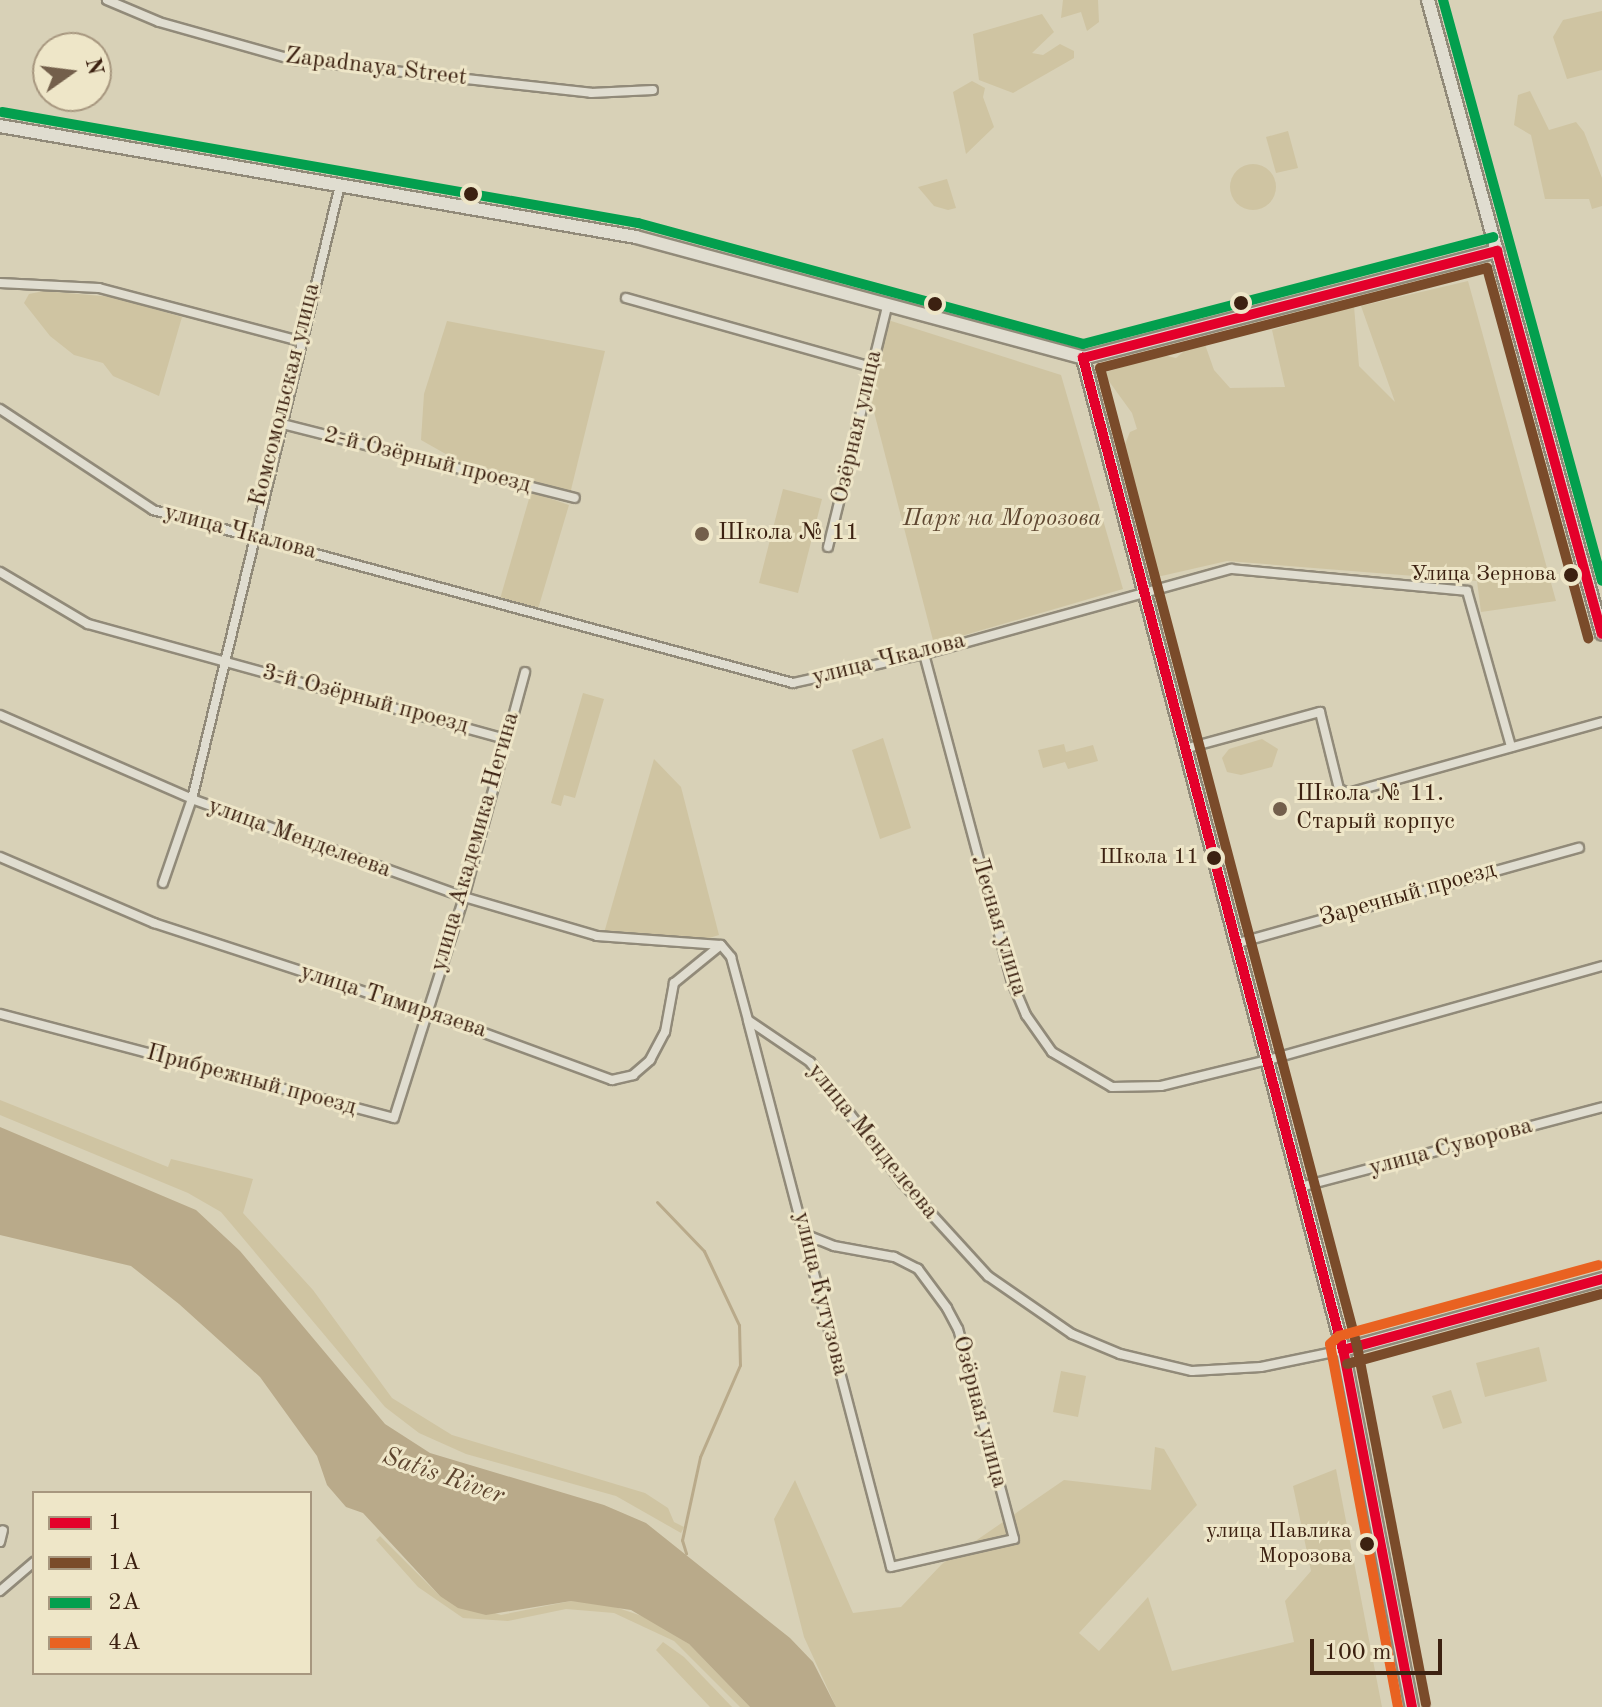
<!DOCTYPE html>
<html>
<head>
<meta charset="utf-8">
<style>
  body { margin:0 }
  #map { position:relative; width:1602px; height:1707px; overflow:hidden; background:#d8d1b7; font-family:"Old Standard TT",serif }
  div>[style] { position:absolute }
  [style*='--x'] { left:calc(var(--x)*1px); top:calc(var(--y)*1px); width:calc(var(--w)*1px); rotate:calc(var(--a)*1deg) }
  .green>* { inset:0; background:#cfc4a2 }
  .round { border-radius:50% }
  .water>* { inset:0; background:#b9aa8a }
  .stream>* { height:3px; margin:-1.5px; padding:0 1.5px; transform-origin:1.5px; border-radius:1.5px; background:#b9aa8a }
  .roads { filter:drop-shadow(2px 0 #918a79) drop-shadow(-2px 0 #918a79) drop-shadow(0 2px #918a79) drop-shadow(0 -2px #918a79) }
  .street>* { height:8px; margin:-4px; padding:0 4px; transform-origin:4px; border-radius:4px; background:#e0ddd0 }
  .secondary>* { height:12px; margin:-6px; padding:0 6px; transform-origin:6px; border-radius:6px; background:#e0ddd0 }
  .bus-1>* { height:10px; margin:-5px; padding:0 5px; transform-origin:5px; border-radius:5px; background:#e4002b }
  .bus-2>* { height:10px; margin:-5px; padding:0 5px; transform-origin:5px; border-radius:5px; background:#7a4b2a }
  .bus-3>* { height:10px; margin:-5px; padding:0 5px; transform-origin:5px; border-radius:5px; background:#039f4e }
  .bus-4>* { height:10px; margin:-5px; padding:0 5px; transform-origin:5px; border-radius:5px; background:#e96221 }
  .dots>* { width:22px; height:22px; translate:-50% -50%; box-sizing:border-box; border:4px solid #eee6c8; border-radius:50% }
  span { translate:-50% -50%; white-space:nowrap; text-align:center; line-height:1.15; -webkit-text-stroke:6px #eee6c8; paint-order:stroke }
  .bus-label { font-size:22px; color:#3c2111 }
  .right { translate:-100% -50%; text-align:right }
  .street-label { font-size:24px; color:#3c2111 }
  .park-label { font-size:24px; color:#5f4731; font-style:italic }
  .poi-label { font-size:24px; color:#3c2111 }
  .left { translate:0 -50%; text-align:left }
  .water-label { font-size:26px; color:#5e452f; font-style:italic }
  .legend { position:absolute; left:32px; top:1491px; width:280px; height:184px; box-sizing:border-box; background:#eee6c8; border:2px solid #a7977f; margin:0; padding:10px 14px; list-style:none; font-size:24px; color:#3c2111 }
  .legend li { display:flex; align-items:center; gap:16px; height:40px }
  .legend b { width:40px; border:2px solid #a7977f }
  .north { position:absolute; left:32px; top:32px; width:80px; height:80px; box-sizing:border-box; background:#eee6c8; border:2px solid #a7977f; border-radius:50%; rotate:76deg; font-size:22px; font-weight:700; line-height:32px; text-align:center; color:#3c2111 }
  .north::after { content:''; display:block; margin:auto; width:28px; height:36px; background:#735f4b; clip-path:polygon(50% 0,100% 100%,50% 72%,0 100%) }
  .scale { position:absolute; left:1310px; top:1639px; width:132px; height:36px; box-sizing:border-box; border:4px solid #3c2111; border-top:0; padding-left:10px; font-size:24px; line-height:28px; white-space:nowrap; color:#3c2111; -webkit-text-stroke:6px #eee6c8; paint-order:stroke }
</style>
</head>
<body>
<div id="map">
  <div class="green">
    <i style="clip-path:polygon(1063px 0,1098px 0,1099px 22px,1087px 31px,1081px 12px,1061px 18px)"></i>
    <i style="clip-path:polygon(1602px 11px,1602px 70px,1567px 79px,1553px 37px,1563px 20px)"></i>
    <i style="clip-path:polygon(1042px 14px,1054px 32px,1032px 53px,1043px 55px,1060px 44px,1074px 51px,1074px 58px,1013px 93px,979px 80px,973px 34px)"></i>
    <i style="clip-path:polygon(972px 81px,985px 88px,983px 97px,994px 127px,966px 154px,953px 92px)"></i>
    <i style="clip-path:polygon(1530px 91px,1549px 130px,1576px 122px,1584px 132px,1602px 178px,1602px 206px,1592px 209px,1589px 199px,1545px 199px,1531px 135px,1514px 125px,1518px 95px)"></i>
    <i style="clip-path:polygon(1288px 131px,1298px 168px,1276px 173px,1266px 137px)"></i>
    <i class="round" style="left:1230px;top:164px;width:46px;height:46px"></i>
    <i style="clip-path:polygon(947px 179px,956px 208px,948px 210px,934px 206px,918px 187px)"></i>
    <i style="clip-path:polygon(1468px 281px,1556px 601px,1481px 612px,1477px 581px,1227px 561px,1157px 577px,1123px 449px,1130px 432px,1137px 429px,1132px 413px,1103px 373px,1163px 355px,1176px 358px,1202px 336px,1214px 370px,1230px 388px,1285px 387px,1272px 330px,1354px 306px,1359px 366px,1395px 402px,1361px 306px)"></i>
    <i style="clip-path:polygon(44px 291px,113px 297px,182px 317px,159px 396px,113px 376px,103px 363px,74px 355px,50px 336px,24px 303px,29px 294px)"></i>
    <i style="clip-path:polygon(888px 320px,1061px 375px,1123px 589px,934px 644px,866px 381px)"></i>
    <i style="clip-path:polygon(447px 321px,605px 351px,570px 494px,467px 466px,421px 440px,424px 394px)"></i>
    <i style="clip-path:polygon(783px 489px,822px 499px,798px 593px,759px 583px)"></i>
    <i style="clip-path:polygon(531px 492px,569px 505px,538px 609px,500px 599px)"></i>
    <i style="clip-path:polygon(583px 693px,604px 699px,575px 798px,564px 795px,561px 806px,551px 803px)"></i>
    <i style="clip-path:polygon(883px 738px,911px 828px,880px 839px,852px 750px)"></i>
    <i style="clip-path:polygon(1262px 739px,1278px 749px,1272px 767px,1241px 775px,1227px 772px,1222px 758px,1229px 749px)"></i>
    <i style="clip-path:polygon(1064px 744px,1066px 752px,1093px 745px,1098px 761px,1068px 769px,1065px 762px,1043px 768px,1038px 750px)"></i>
    <i style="clip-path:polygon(654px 759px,681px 787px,719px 935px,690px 944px,604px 933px)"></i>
    <i style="clip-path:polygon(0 1100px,168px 1167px,171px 1159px,253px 1179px,243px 1213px,313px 1290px,392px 1398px,452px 1435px,645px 1493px,668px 1508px,674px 1522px,684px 1527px,681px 1533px,616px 1496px,466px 1454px,419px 1433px,385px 1407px,221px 1212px,188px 1193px,0 1115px)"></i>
    <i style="clip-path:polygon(1539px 1347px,1547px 1381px,1485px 1397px,1476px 1363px)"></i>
    <i style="clip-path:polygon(1061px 1371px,1086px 1376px,1078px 1417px,1053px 1412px)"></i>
    <i style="clip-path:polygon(1451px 1390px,1462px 1423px,1443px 1429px,1432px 1396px)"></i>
    <i style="clip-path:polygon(1155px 1447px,1164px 1449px,1197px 1505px,1079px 1633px,1099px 1651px,1148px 1597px,1172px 1671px,1294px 1642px,1285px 1601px,1311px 1571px,1293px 1486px,1336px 1469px,1382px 1707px,836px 1707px,804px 1637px,774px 1519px,795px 1480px,853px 1613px,901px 1607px,942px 1564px,1064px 1480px,1151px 1490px)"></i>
    <i style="clip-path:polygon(380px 1536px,440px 1596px,501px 1615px,571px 1601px,603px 1603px,651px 1619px,689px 1644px,750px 1707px,740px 1707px,674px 1641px,614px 1613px,566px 1609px,508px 1621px,463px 1618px,418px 1587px,376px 1540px)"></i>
    <i style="clip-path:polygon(663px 1642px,684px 1657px,732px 1707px,710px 1707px,656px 1650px)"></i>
  </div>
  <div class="water">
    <i style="clip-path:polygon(0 1127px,196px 1210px,240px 1251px,385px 1424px,430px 1453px,604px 1505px,646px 1523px,790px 1638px,813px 1662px,836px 1707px,750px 1707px,689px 1644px,631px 1610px,571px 1601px,486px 1615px,458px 1608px,440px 1596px,363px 1513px,346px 1507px,327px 1485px,317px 1456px,260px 1377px,179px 1304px,131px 1266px,0 1235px)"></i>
  </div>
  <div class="stream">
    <i style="--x:657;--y:1202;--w:68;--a:46.2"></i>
    <i style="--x:704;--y:1251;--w:82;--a:64.7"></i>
    <i style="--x:739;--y:1325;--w:40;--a:88.6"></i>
    <i style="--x:740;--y:1365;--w:100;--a:113.5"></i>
    <i style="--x:700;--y:1457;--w:85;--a:102.2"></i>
    <i style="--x:682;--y:1540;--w:14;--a:73"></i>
  </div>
  <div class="roads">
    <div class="street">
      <i style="--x:107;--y:0;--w:56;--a:22.9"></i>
      <i style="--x:159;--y:22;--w:140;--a:15.7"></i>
      <i style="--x:294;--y:60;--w:299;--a:6.3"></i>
      <i style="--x:591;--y:93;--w:62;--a:-2.8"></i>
      <i style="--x:0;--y:283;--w:99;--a:2.9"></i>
      <i style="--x:99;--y:288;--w:207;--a:14.8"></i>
      <i style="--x:626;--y:298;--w:255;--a:15.7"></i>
      <i style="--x:0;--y:409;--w:183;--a:33.4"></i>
      <i style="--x:153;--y:510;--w:663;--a:15.13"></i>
      <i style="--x:793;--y:683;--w:134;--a:-12.5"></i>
      <i style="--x:924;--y:654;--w:319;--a:-15.5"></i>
      <i style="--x:1231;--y:569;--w:237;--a:5.3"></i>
      <i style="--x:1467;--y:591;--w:162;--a:74.2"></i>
      <i style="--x:279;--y:423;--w:305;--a:14.2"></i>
      <i style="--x:828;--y:547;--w:247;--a:-76.2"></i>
      <i style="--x:0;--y:572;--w:102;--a:30.6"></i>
      <i style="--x:88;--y:624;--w:434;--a:15.4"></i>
      <i style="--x:924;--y:654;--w:340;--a:75"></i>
      <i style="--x:1012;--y:982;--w:36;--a:67"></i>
      <i style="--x:1026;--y:1015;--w:45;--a:54.9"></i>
      <i style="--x:1052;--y:1052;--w:69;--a:30.3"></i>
      <i style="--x:1112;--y:1087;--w:49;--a:-1.2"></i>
      <i style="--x:1161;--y:1086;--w:110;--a:-13.7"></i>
      <i style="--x:1268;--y:1060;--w:347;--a:-15.7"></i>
      <i style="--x:0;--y:715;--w:210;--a:23.6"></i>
      <i style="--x:192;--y:799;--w:289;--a:19.8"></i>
      <i style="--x:464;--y:897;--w:139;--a:16.3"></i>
      <i style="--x:597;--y:936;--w:124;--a:4.2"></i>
      <i style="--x:721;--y:945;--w:16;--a:50"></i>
      <i style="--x:731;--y:957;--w:65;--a:74.9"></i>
      <i style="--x:748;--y:1020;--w:75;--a:34.1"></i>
      <i style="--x:810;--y:1062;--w:153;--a:52.5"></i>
      <i style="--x:903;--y:1183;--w:126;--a:47.6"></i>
      <i style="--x:988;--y:1276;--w:102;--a:34.6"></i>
      <i style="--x:1072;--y:1334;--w:52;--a:22.6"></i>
      <i style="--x:1120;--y:1354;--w:74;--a:13.3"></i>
      <i style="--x:1192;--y:1371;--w:69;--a:-3.3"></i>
      <i style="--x:1261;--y:1367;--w:84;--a:-11.7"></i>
      <i style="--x:1188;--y:748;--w:137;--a:-15.3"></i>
      <i style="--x:1320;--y:712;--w:79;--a:76.1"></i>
      <i style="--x:1339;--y:789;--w:10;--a:24"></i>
      <i style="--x:1348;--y:793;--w:264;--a:-15.6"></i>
      <i style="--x:0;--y:857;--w:168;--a:23.2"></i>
      <i style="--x:154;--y:923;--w:287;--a:18.1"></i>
      <i style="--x:427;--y:1012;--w:197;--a:20.2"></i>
      <i style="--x:612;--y:1080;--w:22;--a:-13"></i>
      <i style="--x:633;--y:1075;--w:23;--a:-41"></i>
      <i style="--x:650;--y:1060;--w:32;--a:-62"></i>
      <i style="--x:665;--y:1032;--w:50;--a:-79.6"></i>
      <i style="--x:674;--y:983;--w:60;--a:-39"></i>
      <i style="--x:163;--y:883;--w:89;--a:-71"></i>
      <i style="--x:192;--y:799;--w:632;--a:-76.45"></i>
      <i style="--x:1238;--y:943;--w:354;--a:-15.6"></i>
      <i style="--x:0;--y:1014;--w:407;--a:14.8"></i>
      <i style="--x:394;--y:1118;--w:232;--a:-72.4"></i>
      <i style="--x:464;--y:897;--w:233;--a:-74.8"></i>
      <i style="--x:748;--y:1021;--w:564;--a:75.32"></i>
      <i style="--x:891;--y:1567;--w:126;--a:-12.8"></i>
      <i style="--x:1014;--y:1539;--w:217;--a:-104.9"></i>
      <i style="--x:958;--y:1329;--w:24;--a:-118"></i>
      <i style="--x:947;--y:1308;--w:49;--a:-126.6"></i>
      <i style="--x:918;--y:1269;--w:27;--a:-153"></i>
      <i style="--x:894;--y:1257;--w:61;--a:-169.6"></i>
      <i style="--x:834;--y:1246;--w:31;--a:-158"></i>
      <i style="--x:1300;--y:1187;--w:312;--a:-14.8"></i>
      <i style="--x:0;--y:1542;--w:12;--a:-76"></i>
      <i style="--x:0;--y:1591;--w:45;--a:-40.5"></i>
    </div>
    <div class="secondary">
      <i style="--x:1428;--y:0;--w:657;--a:74.65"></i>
      <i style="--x:0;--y:126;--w:646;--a:9.9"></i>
      <i style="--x:636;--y:237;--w:463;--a:15.1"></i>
      <i style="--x:1083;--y:358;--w:428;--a:-14.5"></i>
      <i style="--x:1083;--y:358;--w:1026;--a:75.31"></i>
      <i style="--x:1343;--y:1350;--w:364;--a:79.1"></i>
      <i style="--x:1343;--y:1350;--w:269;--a:-15.3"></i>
    </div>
  </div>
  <div class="bus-1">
    <i style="--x:1343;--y:1350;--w:269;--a:-15.3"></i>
    <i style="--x:1412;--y:1707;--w:364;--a:-100.9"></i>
    <i style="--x:1343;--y:1350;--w:1026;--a:-104.69"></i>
    <i style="--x:1083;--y:358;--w:428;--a:-14.5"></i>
    <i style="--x:1497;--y:251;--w:397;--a:74.7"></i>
  </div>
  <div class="bus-2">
    <i style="--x:1347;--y:1364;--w:264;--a:-15.4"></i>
    <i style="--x:1426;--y:1704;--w:365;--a:-100.9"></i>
    <i style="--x:1357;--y:1346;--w:1011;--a:-104.72"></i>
    <i style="--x:1100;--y:368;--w:400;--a:-14.5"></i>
    <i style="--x:1487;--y:268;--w:384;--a:74.7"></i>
  </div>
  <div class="bus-3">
    <i style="--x:1443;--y:0;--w:602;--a:74.69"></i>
    <i style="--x:2;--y:112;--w:646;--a:9.9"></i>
    <i style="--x:638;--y:223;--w:461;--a:15.2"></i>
    <i style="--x:1083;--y:344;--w:424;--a:-14.6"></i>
  </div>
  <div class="bus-4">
    <i style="--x:1398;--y:1707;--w:369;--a:-100.6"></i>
    <i style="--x:1330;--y:1344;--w:12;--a:-42"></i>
    <i style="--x:1339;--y:1336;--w:269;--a:-15.3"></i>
  </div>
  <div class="dots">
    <i style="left:471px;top:194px;background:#3c2111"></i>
    <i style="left:1241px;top:303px;background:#3c2111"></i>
    <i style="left:935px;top:304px;background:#3c2111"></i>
    <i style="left:702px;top:534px;background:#735f4b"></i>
    <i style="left:1571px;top:575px;background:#3c2111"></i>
    <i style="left:1280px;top:809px;background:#735f4b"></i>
    <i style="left:1214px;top:858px;background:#3c2111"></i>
    <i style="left:1367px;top:1544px;background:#3c2111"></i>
  </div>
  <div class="bus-label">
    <span class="right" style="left:1556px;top:575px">Улица Зернова</span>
    <span class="right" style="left:1199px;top:858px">Школа 11</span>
    <span class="right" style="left:1352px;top:1544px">улица Павлика<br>Морозова</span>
  </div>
  <div class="street-label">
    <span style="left:376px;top:68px;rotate:7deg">Zapadnaya Street</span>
    <span style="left:286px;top:395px;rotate:-76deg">Комсомольская улица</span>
    <span style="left:858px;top:427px;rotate:-77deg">Озёрная улица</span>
    <span style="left:427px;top:461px;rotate:14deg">2-й Озёрный проезд</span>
    <span style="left:240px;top:533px;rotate:15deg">улица Чкалова</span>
    <span style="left:889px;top:660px;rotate:-14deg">улица Чкалова</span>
    <span style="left:365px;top:700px;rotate:15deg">3-й Озёрный проезд</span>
    <span style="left:299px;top:839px;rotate:20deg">улица Менделеева</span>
    <span style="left:476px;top:842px;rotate:-74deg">улица Академика Негина</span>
    <span style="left:1408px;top:895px;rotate:-16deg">Заречный проезд</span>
    <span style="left:998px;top:926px;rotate:73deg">Лесная улица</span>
    <span style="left:393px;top:1002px;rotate:18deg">улица Тимирязева</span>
    <span style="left:251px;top:1081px;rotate:15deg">Прибрежный проезд</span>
    <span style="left:872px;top:1142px;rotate:51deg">улица Менделеева</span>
    <span style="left:1451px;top:1148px;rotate:-15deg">улица Суворова</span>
    <span style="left:820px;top:1294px;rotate:76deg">улица Кутузова</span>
    <span style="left:979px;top:1412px;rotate:75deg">Озёрная улица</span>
  </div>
  <div class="park-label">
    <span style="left:1002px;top:520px">Парк на Морозова</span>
  </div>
  <div class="poi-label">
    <span class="left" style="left:718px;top:534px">Школа № 11</span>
    <span class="left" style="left:1296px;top:809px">Школа № 11.<br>Старый корпус</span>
  </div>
  <div class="water-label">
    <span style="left:443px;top:1477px;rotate:19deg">Satis River</span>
  </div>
  <ul class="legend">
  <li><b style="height:10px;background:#e4002b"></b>1</li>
  <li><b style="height:10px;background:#7a4b2a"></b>1А</li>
  <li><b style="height:10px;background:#039f4e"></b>2А</li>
  <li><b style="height:10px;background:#e96221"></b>4А</li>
  </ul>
  <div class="north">N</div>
  <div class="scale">100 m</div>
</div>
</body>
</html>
